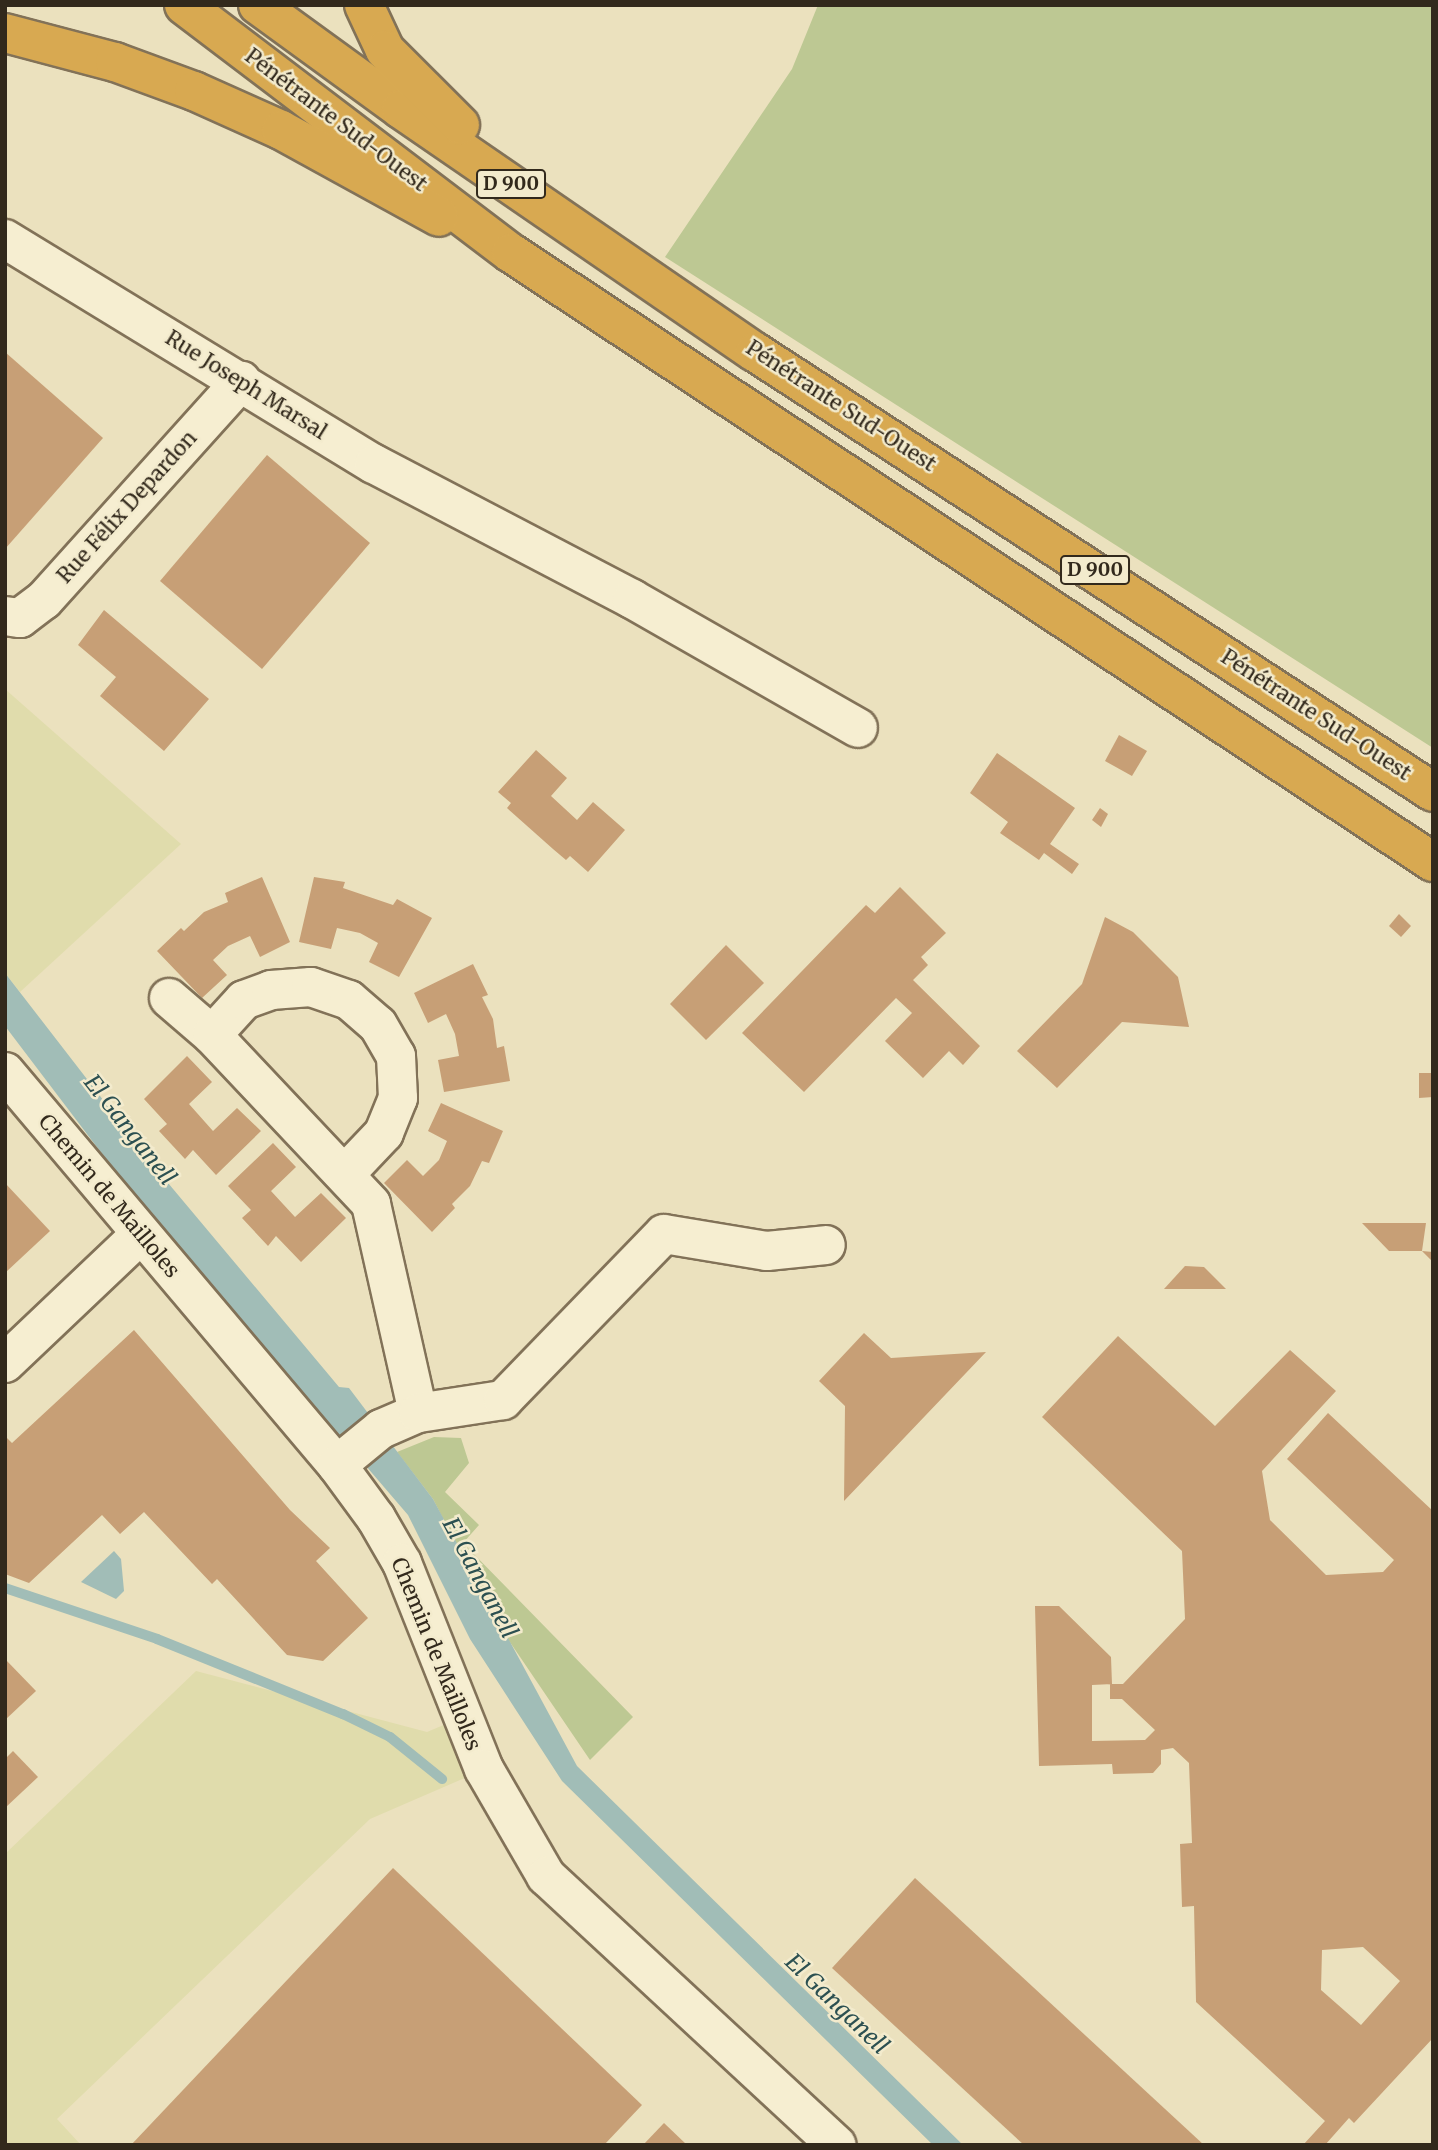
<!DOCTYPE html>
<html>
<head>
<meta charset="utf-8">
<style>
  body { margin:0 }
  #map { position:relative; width:1438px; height:2150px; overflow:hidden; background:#ebe1be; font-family:Merriweather,serif }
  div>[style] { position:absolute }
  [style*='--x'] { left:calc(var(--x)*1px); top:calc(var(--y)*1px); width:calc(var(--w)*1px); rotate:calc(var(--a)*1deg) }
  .farmland>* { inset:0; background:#e0dcac }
  .green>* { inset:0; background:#bdc893 }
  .water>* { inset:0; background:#a1bdb7 }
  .stream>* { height:10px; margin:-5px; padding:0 5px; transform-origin:5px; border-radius:5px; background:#a1bdb7 }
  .building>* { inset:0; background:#c79f76 }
  .roads { filter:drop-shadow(2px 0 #827258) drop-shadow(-2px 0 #827258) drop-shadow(0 2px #827258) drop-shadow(0 -2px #827258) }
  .minor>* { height:38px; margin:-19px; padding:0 19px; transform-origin:19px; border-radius:19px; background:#f6eed1 }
  .highway>* { height:38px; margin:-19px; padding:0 19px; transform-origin:19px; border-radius:19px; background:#d8a951 }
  span { translate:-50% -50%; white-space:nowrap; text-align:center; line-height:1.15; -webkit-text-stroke:5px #f3ebcd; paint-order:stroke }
  .shield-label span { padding:2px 5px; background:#f3ebcd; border:2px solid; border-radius:5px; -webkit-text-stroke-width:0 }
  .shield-label { font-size:19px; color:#32291c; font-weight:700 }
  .street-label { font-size:21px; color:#32291c }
  .water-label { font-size:23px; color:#2c5051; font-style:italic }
  .frame { position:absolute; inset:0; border:7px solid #32291c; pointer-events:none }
</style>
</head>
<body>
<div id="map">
  <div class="farmland">
    <i style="clip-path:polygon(5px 689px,181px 844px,20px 992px,5px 973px)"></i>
    <i style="clip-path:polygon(196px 1671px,427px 1732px,446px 1724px,467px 1777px,370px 1819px,57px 2119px,81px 2145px,5px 2145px,5px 1854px)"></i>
  </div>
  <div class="green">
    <i style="clip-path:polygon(818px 5px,1433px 5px,1433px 748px,665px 257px,792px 69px)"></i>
    <i style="clip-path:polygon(434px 1437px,461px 1438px,469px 1463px,445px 1492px,479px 1525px,463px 1543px,633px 1717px,590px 1760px,497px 1623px,433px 1499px,397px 1452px)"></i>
  </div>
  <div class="water">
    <i style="clip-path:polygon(5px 973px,158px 1171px,339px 1387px,349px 1388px,433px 1499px,577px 1766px,963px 2145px,933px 2145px,562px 1781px,470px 1639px,408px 1515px,131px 1192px,5px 1026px)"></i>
    <i style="clip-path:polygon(114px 1551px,121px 1559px,124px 1591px,116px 1599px,81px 1582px)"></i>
  </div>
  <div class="stream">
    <i style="--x:5;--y:1588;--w:160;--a:18.5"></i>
    <i style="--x:157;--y:1639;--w:201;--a:22"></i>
    <i style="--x:343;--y:1714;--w:52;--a:26.1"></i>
    <i style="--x:390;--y:1737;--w:67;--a:38.9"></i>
  </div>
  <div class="building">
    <i style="clip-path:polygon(5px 352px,103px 438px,5px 549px)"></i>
    <i style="clip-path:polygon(267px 455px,370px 543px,262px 669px,160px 581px)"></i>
    <i style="clip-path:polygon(104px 610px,209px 699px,164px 751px,100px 696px,116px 677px,78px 645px)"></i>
    <i style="clip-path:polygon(1119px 735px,1147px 751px,1132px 776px,1105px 761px)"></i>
    <i style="clip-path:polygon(536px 750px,567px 778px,551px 796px,577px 820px,593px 802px,625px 830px,588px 872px,570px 856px,566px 860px,553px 849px,507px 808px,511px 803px,498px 792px)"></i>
    <i style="clip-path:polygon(997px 753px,1075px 808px,1050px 844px,1079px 864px,1072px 874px,1044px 853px,1039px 860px,1000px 833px,1008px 822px,970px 793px)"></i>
    <i style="clip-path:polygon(1100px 808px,1108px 814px,1101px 827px,1092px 820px)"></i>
    <i style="clip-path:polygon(262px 877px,290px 942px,260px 957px,250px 936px,228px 946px,213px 960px,227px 975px,202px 998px,157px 951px,181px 928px,184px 931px,204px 912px,228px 902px,225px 893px)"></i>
    <i style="clip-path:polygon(314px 877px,345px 882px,343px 888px,393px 905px,397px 899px,432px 918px,399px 977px,369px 962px,378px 943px,360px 933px,337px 928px,331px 949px,299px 942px)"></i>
    <i style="clip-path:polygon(900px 887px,946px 933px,921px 957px,928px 965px,913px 980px,980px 1046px,963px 1065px,949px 1051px,923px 1078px,885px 1041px,912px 1013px,896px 998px,804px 1092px,742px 1033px,866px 905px,875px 913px)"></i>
    <i style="clip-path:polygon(1399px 914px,1411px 926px,1401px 937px,1389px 926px)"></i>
    <i style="clip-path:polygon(1105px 917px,1133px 932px,1178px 977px,1189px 1027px,1122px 1022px,1057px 1088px,1017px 1051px,1082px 984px)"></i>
    <i style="clip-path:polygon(726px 945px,764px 983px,706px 1040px,670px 1004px)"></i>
    <i style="clip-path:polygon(473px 964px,488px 995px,482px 997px,493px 1019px,497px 1048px,504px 1046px,510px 1081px,444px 1092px,438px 1060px,459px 1056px,455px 1034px,446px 1014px,428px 1023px,414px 993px)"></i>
    <i style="clip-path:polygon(187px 1056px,212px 1082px,189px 1104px,213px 1131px,237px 1108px,261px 1131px,216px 1175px,193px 1150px,185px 1159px,159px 1131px,167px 1124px,144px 1099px)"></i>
    <i style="clip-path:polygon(1419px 1073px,1433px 1073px,1433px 1097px,1419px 1098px)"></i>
    <i style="clip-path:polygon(441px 1103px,503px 1131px,489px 1163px,482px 1161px,470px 1186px,452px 1204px,455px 1208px,432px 1232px,384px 1183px,407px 1160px,423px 1176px,439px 1160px,447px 1141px,428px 1131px)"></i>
    <i style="clip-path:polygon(273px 1143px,296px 1167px,271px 1191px,295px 1217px,321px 1193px,346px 1218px,301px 1262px,276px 1236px,268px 1246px,242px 1218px,251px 1210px,228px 1186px)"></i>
    <i style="clip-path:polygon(5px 1183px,50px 1231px,5px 1273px)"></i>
    <i style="clip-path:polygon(1362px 1223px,1426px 1223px,1422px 1251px,1433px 1252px,1433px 1262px,1422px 1251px,1389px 1251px)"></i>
    <i style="clip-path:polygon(1185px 1266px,1204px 1267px,1226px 1289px,1164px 1289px)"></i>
    <i style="clip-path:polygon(134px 1330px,290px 1510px,330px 1548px,316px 1561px,368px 1618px,323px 1661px,287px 1655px,217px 1579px,212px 1584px,144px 1512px,120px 1534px,102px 1515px,29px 1583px,5px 1574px,5px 1436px,12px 1443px)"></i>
    <i style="clip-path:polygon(864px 1333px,891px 1358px,986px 1352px,844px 1501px,845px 1406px,819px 1381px)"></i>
    <i style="clip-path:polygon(evenodd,1118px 1336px,1215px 1426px,1290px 1350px,1336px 1391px,1262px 1471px,1270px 1520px,1326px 1575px,1383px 1572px,1394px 1560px,1287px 1459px,1328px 1413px,1433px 1511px,1433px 2038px,1354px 2123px,1349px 2118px,1325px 2145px,1303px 2145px,1325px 2121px,1196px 2002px,1194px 1906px,1182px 1907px,1180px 1844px,1192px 1843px,1189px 1763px,1173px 1748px,1161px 1750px,1161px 1764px,1153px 1773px,1113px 1774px,1112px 1764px,1039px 1766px,1035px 1606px,1059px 1606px,1111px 1657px,1112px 1684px,1092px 1685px,1092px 1741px,1145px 1740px,1155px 1730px,1122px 1699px,1110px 1699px,1110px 1684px,1123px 1684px,1185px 1619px,1182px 1551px,1042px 1417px,1118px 1336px,1363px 1947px,1400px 1981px,1361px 2025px,1321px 1990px,1322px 1950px,1363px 1947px)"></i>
    <i style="clip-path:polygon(5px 1659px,36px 1691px,5px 1720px)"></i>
    <i style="clip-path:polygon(13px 1751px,38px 1777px,5px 1808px,5px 1759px)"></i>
    <i style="clip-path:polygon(393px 1868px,642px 2105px,604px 2145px,131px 2145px)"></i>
    <i style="clip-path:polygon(915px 1878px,1204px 2145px,1024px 2145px,832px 1968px)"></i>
    <i style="clip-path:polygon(664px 2123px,687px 2145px,643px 2145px)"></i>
  </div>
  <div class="roads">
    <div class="minor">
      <i style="--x:5;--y:239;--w:432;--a:31.4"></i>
      <i style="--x:374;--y:464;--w:291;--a:27.6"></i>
      <i style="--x:632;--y:599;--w:260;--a:29.7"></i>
      <i style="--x:5;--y:616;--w:15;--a:8"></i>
      <i style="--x:20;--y:618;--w:30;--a:-37"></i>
      <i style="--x:44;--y:600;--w:295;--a:-48"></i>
      <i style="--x:169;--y:998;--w:57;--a:40.7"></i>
      <i style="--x:212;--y:1035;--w:232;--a:46.7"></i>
      <i style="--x:371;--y:1204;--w:214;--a:77.3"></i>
      <i style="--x:212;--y:1035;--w:47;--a:-47.6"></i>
      <i style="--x:244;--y:1000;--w:29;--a:-20"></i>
      <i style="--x:271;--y:990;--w:40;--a:-4.3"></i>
      <i style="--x:311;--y:987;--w:40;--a:18.9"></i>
      <i style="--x:349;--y:1000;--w:38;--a:41"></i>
      <i style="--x:378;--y:1025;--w:36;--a:60"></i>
      <i style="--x:396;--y:1056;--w:42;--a:87.3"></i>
      <i style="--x:398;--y:1098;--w:38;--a:112"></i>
      <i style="--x:384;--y:1133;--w:55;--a:133.5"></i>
      <i style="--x:5;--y:1072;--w:514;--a:49.81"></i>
      <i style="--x:337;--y:1465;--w:66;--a:53.7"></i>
      <i style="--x:376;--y:1518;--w:52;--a:60"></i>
      <i style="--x:402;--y:1563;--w:222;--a:68.3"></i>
      <i style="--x:484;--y:1769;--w:124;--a:59.9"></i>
      <i style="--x:546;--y:1876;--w:396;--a:42.8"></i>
      <i style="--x:5;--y:1363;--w:187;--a:-43.5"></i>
      <i style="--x:337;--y:1465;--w:57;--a:-39.3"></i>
      <i style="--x:381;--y:1429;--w:40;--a:-23.4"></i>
      <i style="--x:418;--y:1413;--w:86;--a:-8.7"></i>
      <i style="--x:503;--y:1400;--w:231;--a:-45.9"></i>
      <i style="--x:664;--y:1234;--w:104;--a:9.4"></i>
      <i style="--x:767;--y:1251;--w:59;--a:-5.8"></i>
    </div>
    <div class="highway">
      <i style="--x:184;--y:5;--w:410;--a:37.2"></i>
      <i style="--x:511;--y:253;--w:1105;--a:33.45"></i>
      <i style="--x:258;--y:5;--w:177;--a:36"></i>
      <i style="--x:401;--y:109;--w:429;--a:34.5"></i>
      <i style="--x:755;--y:352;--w:808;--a:32.98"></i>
      <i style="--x:364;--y:5;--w:50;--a:65"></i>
      <i style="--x:385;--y:50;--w:106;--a:45"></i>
      <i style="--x:5;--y:33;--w:114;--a:14.8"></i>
      <i style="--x:115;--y:62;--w:84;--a:20.2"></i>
      <i style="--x:194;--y:91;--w:95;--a:24.1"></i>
      <i style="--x:281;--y:130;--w:180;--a:28.8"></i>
    </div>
  </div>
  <div class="shield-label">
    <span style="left:511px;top:184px">D 900</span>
    <span style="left:1095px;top:570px">D 900</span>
  </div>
  <div class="street-label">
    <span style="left:336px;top:120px;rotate:37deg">Pénétrante Sud-Ouest</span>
    <span style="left:246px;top:385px;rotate:32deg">Rue Joseph Marsal</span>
    <span style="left:841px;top:406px;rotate:33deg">Pénétrante Sud-Ouest</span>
    <span style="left:127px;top:507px;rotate:-48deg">Rue Félix Depardon</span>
    <span style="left:1316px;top:715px;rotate:33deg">Pénétrante Sud-Ouest</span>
    <span style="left:109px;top:1196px;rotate:50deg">Chemin de Mailloles</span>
    <span style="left:436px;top:1654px;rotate:68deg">Chemin de Mailloles</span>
  </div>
  <div class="water-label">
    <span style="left:130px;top:1130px;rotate:52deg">El Ganganell</span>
    <span style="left:480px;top:1578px;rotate:62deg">El Ganganell</span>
    <span style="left:837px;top:2004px;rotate:44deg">El Ganganell</span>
  </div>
  <div class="frame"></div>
</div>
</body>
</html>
